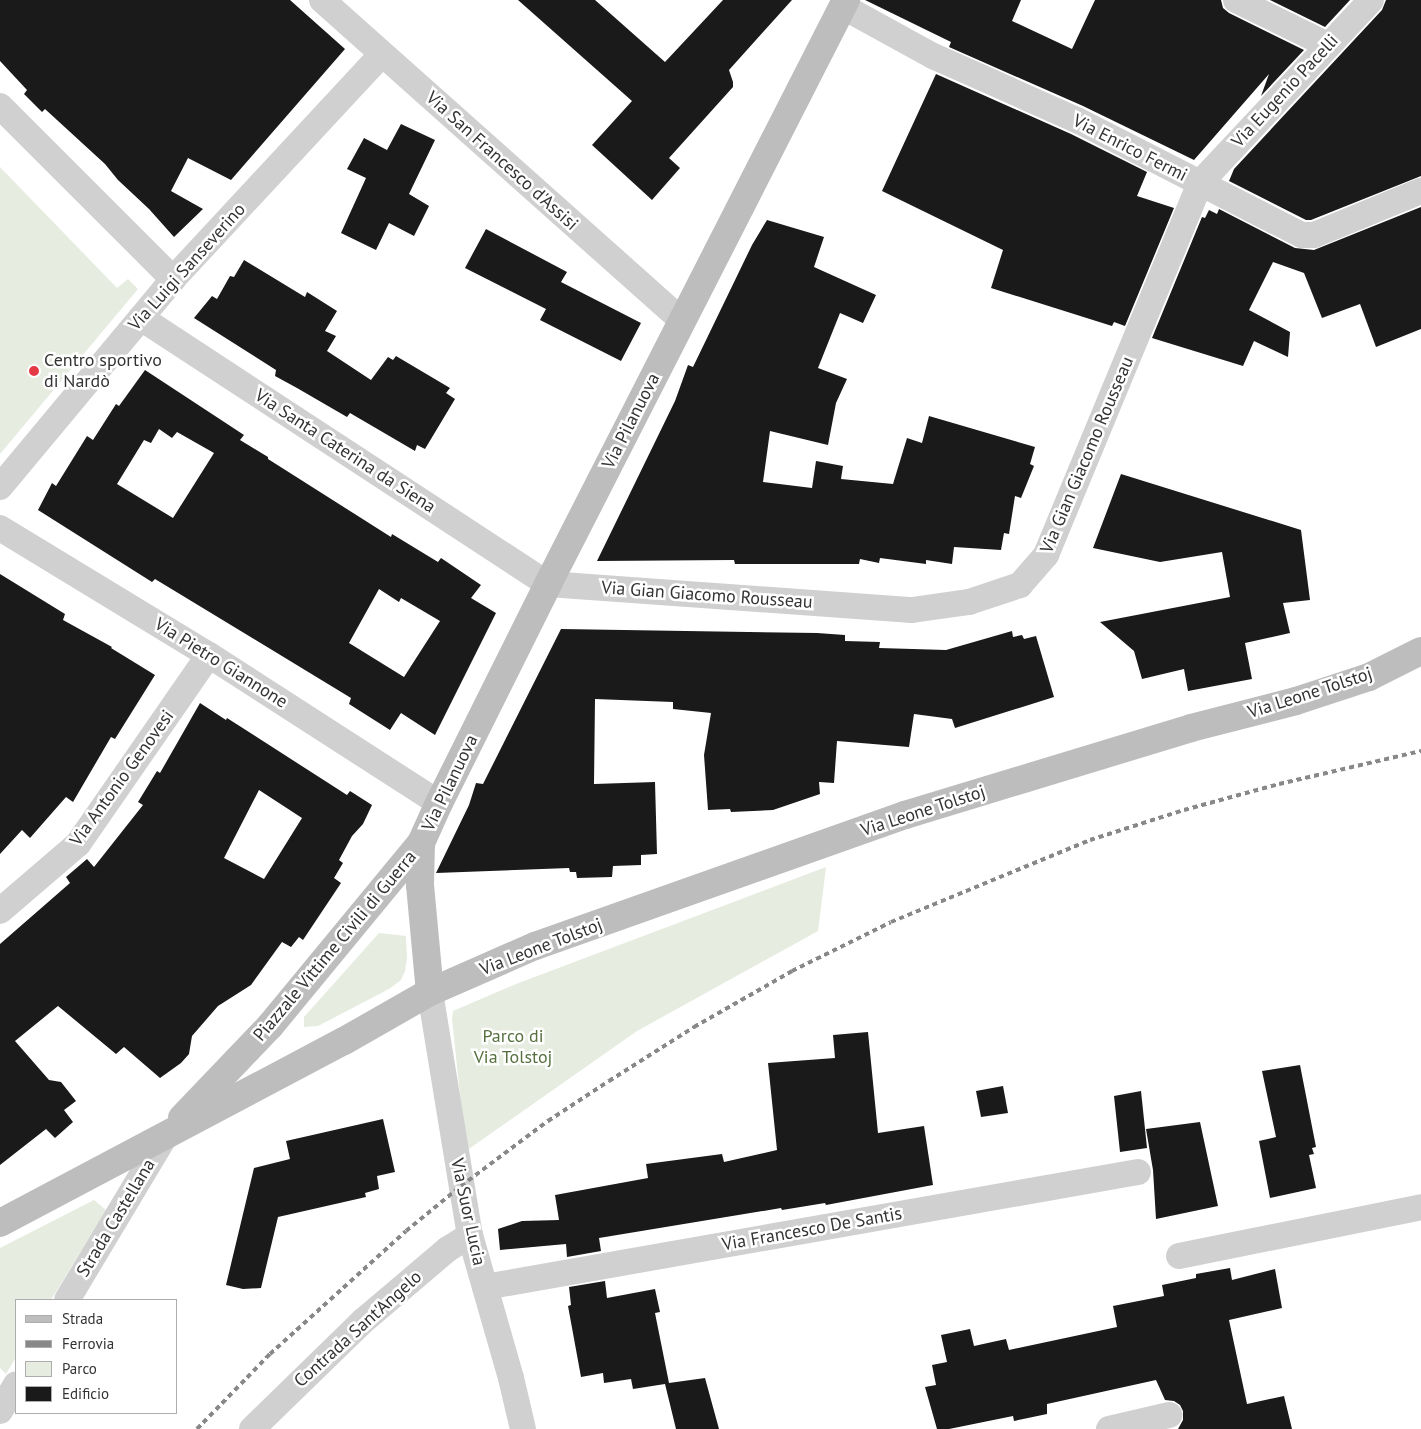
<!DOCTYPE html>
<html>
<head>
<meta charset="utf-8">
<style>
  body { margin:0 }
  #map { position:relative; width:1421px; height:1429px; overflow:hidden; background:#fff; font-family:"PT Sans",sans-serif }
  div>[style] { position:absolute }
  [style*='--x'] { left:calc(var(--x)*1px); top:calc(var(--y)*1px); width:calc(var(--w)*1px); rotate:calc(var(--a)*1deg) }
  .green>* { inset:0; background:#e6ecdf }
  .building>* { inset:0; background:#1a1a1a }
  .street>* { height:26px; margin:-13px; padding:0 13px; transform-origin:13px; border-radius:13px; background:#d0d0d0 }
  .secondary>* { height:28px; margin:-14px; padding:0 14px; transform-origin:14px; border-radius:14px; background:#bdbdbd }
  .rail>* { height:4px; margin-top:-2px; transform-origin:0; background:repeating-linear-gradient(90deg,#888 0 5px,transparent 0 9px) }
  .dots>* { width:14px; height:14px; translate:-50% -50%; box-sizing:border-box; border:2px solid #fff; border-radius:50% }
  span { translate:-50% -50%; white-space:nowrap; text-align:center; line-height:1.15; -webkit-text-stroke:5px #fff; paint-order:stroke }
  .street-label { font-size:18px; color:#333 }
  .poi-label { font-size:18px; color:#333 }
  .left { translate:0 -50%; text-align:left }
  .park-label { font-size:18px; color:#56703f }
  .legend { position:absolute; left:15px; top:1299px; width:162px; height:115px; box-sizing:border-box; background:#fff; border:1px solid #adadad; margin:0; padding:6px 9px; list-style:none; font-size:15px; color:#333 }
  .legend li { display:flex; align-items:center; gap:10px; height:25px }
  .legend b { width:25px; border:1px solid #adadad }
</style>
</head>
<body>
<div id="map">
  <div class="green">
    <i style="clip-path:polygon(0 167px,117px 288px,128px 279px,138px 289px,0 454px)"></i>
    <i style="clip-path:polygon(826px 867px,818px 931px,637px 1031px,466px 1151px,452px 1019px,453px 1011px,516px 984px)"></i>
    <i style="clip-path:polygon(379px 933px,406px 936px,407px 959px,405px 971px,401px 980px,389px 989px,318px 1026px,304px 1027px,304px 1017px)"></i>
    <i style="clip-path:polygon(94px 1200px,106px 1210px,51px 1300px,16px 1300px,16px 1357px,6px 1374px,0 1368px,0 1248px)"></i>
  </div>
  <div class="building">
    <i style="clip-path:polygon(0 0,290px 0,345px 49px,231px 180px,188px 158px,171px 191px,203px 209px,174px 237px,149px 209px,118px 180px,105px 164px,45px 109px,42px 112px,24px 94px,27px 90px,0 61px)"></i>
    <i style="clip-path:polygon(518px 0,595px 0,665px 62px,723px 0,792px 0,729px 70px,733px 82px,733px 87px,669px 158px,680px 168px,652px 200px,592px 145px,632px 101px)"></i>
    <i style="clip-path:polygon(865px 0,1021px 0,1012px 21px,1072px 49px,1095px 0,1221px 0,1223px 8px,1229px 13px,1304px 50px,1261px 96px,1269px 74px,1194px 160px,1083px 106px,949px 47px,951px 42px)"></i>
    <i style="clip-path:polygon(1270px 0,1350px 0,1325px 27px)"></i>
    <i style="clip-path:polygon(1386px 0,1421px 0,1421px 176px,1311px 220px,1306px 220px,1229px 181px,1234px 169px,1382px 10px)"></i>
    <i style="clip-path:polygon(936px 74px,1071px 134px,1147px 172px,1137px 196px,1174px 208px,1125px 326px,1114px 322px,1112px 326px,991px 288px,1003px 250px,882px 191px)"></i>
    <i style="clip-path:polygon(401px 124px,435px 140px,409px 194px,429px 206px,414px 236px,389px 223px,376px 250px,341px 233px,366px 178px,347px 169px,364px 138px,387px 150px)"></i>
    <i style="clip-path:polygon(1421px 207px,1421px 329px,1376px 347px,1360px 304px,1322px 318px,1304px 273px,1273px 262px,1249px 310px,1290px 332px,1288px 357px,1254px 341px,1243px 366px,1152px 338px,1202px 217px,1205px 218px,1209px 210px,1217px 214px,1219px 209px,1295px 248px,1314px 250px)"></i>
    <i style="clip-path:polygon(767px 220px,824px 237px,814px 267px,876px 295px,863px 323px,840px 313px,818px 368px,847px 379px,836px 403px,828px 445px,770px 431px,763px 482px,812px 488px,816px 461px,843px 466px,841px 479px,893px 484px,907px 438px,922px 443px,929px 416px,1035px 447px,1030px 464px,1034px 466px,1021px 498px,1015px 496px,1009px 534px,1004px 533px,1001px 550px,954px 547px,952px 564px,926px 560px,926px 564px,880px 558px,879px 563px,860px 559px,859px 564px,735px 564px,734px 560px,597px 561px,675px 401px,688px 365px,693px 367px,752px 245px)"></i>
    <i style="clip-path:polygon(486px 229px,567px 272px,561px 282px,641px 323px,621px 361px,540px 320px,546px 309px,465px 268px)"></i>
    <i style="clip-path:polygon(244px 260px,305px 297px,307px 292px,337px 311px,325px 331px,336px 336px,327px 351px,371px 380px,388px 357px,393px 360px,396px 356px,450px 388px,446px 393px,455px 399px,425px 449px,417px 445px,415px 451px,350px 413px,347px 417px,297px 388px,275px 376px,276px 370px,194px 318px,212px 296px,217px 299px,230px 276px,234px 277px)"></i>
    <i style="clip-path:polygon(evenodd,145px 370px,244px 435px,240px 440px,268px 457px,268px 459px,391px 537px,392px 534px,438px 562px,441px 558px,481px 585px,471px 598px,496px 613px,435px 735px,401px 713px,390px 730px,349px 704px,351px 698px,155px 579px,152px 582px,38px 510px,52px 483px,56px 486px,87px 436px,93px 440px,116px 404px,119px 406px,145px 370px,159px 429px,172px 438px,177px 432px,214px 453px,173px 518px,117px 484px,144px 440px,151px 443px,159px 429px,145px 370px,379px 589px,399px 602px,401px 598px,440px 621px,404px 677px,349px 643px,379px 589px)"></i>
    <i style="clip-path:polygon(1121px 474px,1301px 530px,1310px 600px,1283px 603px,1290px 633px,1245px 643px,1252px 679px,1188px 691px,1184px 669px,1142px 679px,1134px 651px,1100px 622px,1230px 597px,1222px 552px,1160px 562px,1093px 548px)"></i>
    <i style="clip-path:polygon(0 574px,65px 614px,63px 620px,112px 647px,111px 648px,155px 675px,115px 739px,111px 737px,73px 802px,66px 797px,30px 838px,22px 830px,0 854px)"></i>
    <i style="clip-path:polygon(561px 629px,817px 633px,845px 635px,845px 641px,880px 642px,879px 648px,946px 650px,1012px 631px,1013px 637px,1022px 635px,1024px 639px,1036px 636px,1054px 697px,955px 728px,952px 719px,914px 714px,909px 747px,837px 741px,834px 783px,819px 782px,820px 794px,773px 810px,731px 812px,730px 809px,708px 810px,704px 755px,711px 713px,673px 709px,673px 702px,595px 699px,594px 784px,655px 782px,657px 854px,641px 855px,641px 865px,613px 866px,612px 877px,577px 878px,576px 872px,570px 872px,569px 868px,436px 873px,469px 805px,476px 783px,483px 784px)"></i>
    <i style="clip-path:polygon(evenodd,200px 703px,226px 720px,227px 718px,347px 795px,350px 791px,372px 805px,363px 824px,352px 836px,339px 860px,343px 863px,334px 878px,341px 883px,303px 940px,299px 937px,291px 947px,282px 942px,251px 985px,218px 1006px,192px 1036px,189px 1054px,181px 1063px,160px 1078px,124px 1047px,116px 1054px,58px 1006px,15px 1041px,49px 1080px,61px 1082px,76px 1101px,64px 1110px,73px 1122px,55px 1138px,46px 1129px,0 1165px,0 944px,70px 883px,66px 877px,87px 859px,94px 867px,143px 805px,138px 802px,157px 771px,160px 773px,200px 703px,259px 790px,302px 818px,264px 879px,224px 858px,259px 790px)"></i>
    <i style="clip-path:polygon(868px 1032px,878px 1133px,924px 1126px,933px 1185px,826px 1205px,825px 1203px,782px 1210px,781px 1208px,599px 1238px,601px 1251px,567px 1257px,566px 1244px,500px 1250px,498px 1229px,522px 1221px,559px 1220px,555px 1195px,648px 1178px,646px 1164px,722px 1154px,724px 1162px,777px 1150px,768px 1063px,835px 1058px,833px 1035px)"></i>
    <i style="clip-path:polygon(1300px 1065px,1316px 1147px,1312px 1148px,1314px 1154px,1309px 1155px,1316px 1188px,1270px 1198px,1259px 1141px,1276px 1137px,1262px 1071px)"></i>
    <i style="clip-path:polygon(1003px 1086px,1008px 1113px,981px 1117px,976px 1091px)"></i>
    <i style="clip-path:polygon(1141px 1091px,1147px 1148px,1120px 1152px,1114px 1096px)"></i>
    <i style="clip-path:polygon(383px 1119px,395px 1172px,377px 1176px,379px 1189px,365px 1193px,366px 1197px,278px 1217px,261px 1288px,243px 1289px,226px 1285px,254px 1168px,290px 1159px,286px 1141px)"></i>
    <i style="clip-path:polygon(1200px 1122px,1218px 1206px,1156px 1219px,1153px 1170px,1146px 1129px)"></i>
    <i style="clip-path:polygon(1230px 1268px,1232px 1280px,1275px 1269px,1282px 1308px,1229px 1320px,1247px 1404px,1284px 1396px,1292px 1429px,1178px 1429px,1183px 1420px,1183px 1411px,1180px 1405px,1174px 1401px,1165px 1400px,1156px 1380px,1047px 1404px,1047px 1414px,1014px 1421px,1013px 1416px,949px 1429px,937px 1429px,925px 1387px,936px 1385px,932px 1365px,947px 1362px,941px 1335px,970px 1329px,974px 1346px,1006px 1339px,1009px 1350px,1117px 1327px,1113px 1306px,1164px 1296px,1162px 1285px,1196px 1278px,1196px 1274px)"></i>
    <i style="clip-path:polygon(605px 1281px,607px 1298px,655px 1289px,660px 1312px,655px 1313px,669px 1383px,705px 1378px,719px 1429px,676px 1429px,665px 1384px,633px 1389px,631px 1379px,604px 1383px,603px 1373px,581px 1377px,568px 1306px,571px 1305px,569px 1287px)"></i>
  </div>
  <div class="street">
    <i style="--x:322;--y:0;--w:482;--a:41.7"></i>
    <i style="--x:1236;--y:0;--w:102;--a:26.1"></i>
    <i style="--x:842;--y:6;--w:104;--a:28.8"></i>
    <i style="--x:933;--y:56;--w:158;--a:24"></i>
    <i style="--x:1077;--y:120;--w:253;--a:27.1"></i>
    <i style="--x:1302;--y:235;--w:12;--a:0"></i>
    <i style="--x:1314;--y:235;--w:116;--a:-22.4"></i>
    <i style="--x:0;--y:106;--w:245;--a:45"></i>
    <i style="--x:141;--y:318;--w:486;--a:33.2"></i>
    <i style="--x:548;--y:584;--w:365;--a:4.1"></i>
    <i style="--x:912;--y:610;--w:58;--a:-8"></i>
    <i style="--x:969;--y:602;--w:54;--a:-18.4"></i>
    <i style="--x:1020;--y:585;--w:40;--a:-49"></i>
    <i style="--x:1046;--y:555;--w:403;--a:-67.5"></i>
    <i style="--x:1200;--y:183;--w:250;--a:-46.9"></i>
    <i style="--x:0;--y:487;--w:271;--a:-50.2"></i>
    <i style="--x:173;--y:279;--w:307;--a:-47.1"></i>
    <i style="--x:0;--y:528;--w:245;--a:31.3"></i>
    <i style="--x:209;--y:655;--w:274;--a:32.8"></i>
    <i style="--x:0;--y:911;--w:103;--a:-40.7"></i>
    <i style="--x:78;--y:844;--w:230;--a:-55.3"></i>
    <i style="--x:430;--y:992;--w:246;--a:80.7"></i>
    <i style="--x:470;--y:1235;--w:149;--a:74"></i>
    <i style="--x:511;--y:1378;--w:52;--a:76.8"></i>
    <i style="--x:1179;--y:1256;--w:247;--a:-11.4"></i>
    <i style="--x:485;--y:1287;--w:663;--a:-9.99"></i>
    <i style="--x:67;--y:1300;--w:191;--a:-59.1"></i>
    <i style="--x:0;--y:1411;--w:31;--a:-59"></i>
    <i style="--x:252;--y:1429;--w:155;--a:-44.2"></i>
    <i style="--x:363;--y:1321;--w:111;--a:-40.3"></i>
    <i style="--x:448;--y:1249;--w:26;--a:-32"></i>
    <i style="--x:1109;--y:1429;--w:62;--a:-13.1"></i>
  </div>
  <div class="secondary">
    <i style="--x:421;--y:843;--w:42;--a:91.4"></i>
    <i style="--x:420;--y:885;--w:107;--a:84.7"></i>
    <i style="--x:182;--y:1118;--w:127;--a:-46.3"></i>
    <i style="--x:270;--y:1026;--w:237;--a:-50.5"></i>
    <i style="--x:421;--y:843;--w:44;--a:-65.8"></i>
    <i style="--x:439;--y:803;--w:245;--a:-63.5"></i>
    <i style="--x:548;--y:584;--w:656;--a:-62.97"></i>
    <i style="--x:0;--y:1223;--w:389;--a:-27.9"></i>
    <i style="--x:344;--y:1041;--w:99;--a:-29.7"></i>
    <i style="--x:430;--y:992;--w:115;--a:-23.7"></i>
    <i style="--x:535;--y:946;--w:393;--a:-19.5"></i>
    <i style="--x:905;--y:815;--w:299;--a:-16.9"></i>
    <i style="--x:1191;--y:728;--w:108;--a:-14.4"></i>
    <i style="--x:1296;--y:701;--w:77;--a:-18.2"></i>
    <i style="--x:1369;--y:677;--w:58;--a:-26.6"></i>
  </div>
  <div class="rail">
    <i style="--x:197;--y:1429;--w:105;--a:-45.8"></i>
    <i style="--x:270;--y:1354;--w:183;--a:-42.1"></i>
    <i style="--x:406;--y:1231;--w:71;--a:-39.3"></i>
    <i style="--x:461;--y:1186;--w:109;--a:-36.8"></i>
    <i style="--x:548;--y:1121;--w:73;--a:-33.3"></i>
    <i style="--x:609;--y:1081;--w:101;--a:-32.4"></i>
    <i style="--x:694;--y:1027;--w:113;--a:-29.7"></i>
    <i style="--x:792;--y:971;--w:110;--a:-26.3"></i>
    <i style="--x:891;--y:922;--w:215;--a:-22.4"></i>
    <i style="--x:1090;--y:840;--w:99;--a:-17.7"></i>
    <i style="--x:1184;--y:810;--w:98;--a:-15.3"></i>
    <i style="--x:1279;--y:784;--w:146;--a:-13.1"></i>
  </div>
  <div class="dots">
    <i style="left:34px;top:371px;background:#e63946"></i>
  </div>
  <div class="street-label">
    <span style="left:1285px;top:91px;rotate:-47deg">Via Eugenio Pacelli</span>
    <span style="left:1130px;top:148px;rotate:27deg">Via Enrico Fermi</span>
    <span style="left:502px;top:161px;rotate:42deg">Via San Francesco d'Assisi</span>
    <span style="left:187px;top:267px;rotate:-48deg">Via Luigi Sanseverino</span>
    <span style="left:631px;top:421px;rotate:-63deg">Via Pilanuova</span>
    <span style="left:345px;top:451px;rotate:33deg">Via Santa Caterina da Siena</span>
    <span style="left:1087px;top:455px;rotate:-67deg">Via Gian Giacomo Rousseau</span>
    <span style="left:707px;top:595px;rotate:4deg">Via Gian Giacomo Rousseau</span>
    <span style="left:221px;top:663px;rotate:32deg">Via Pietro Giannone</span>
    <span style="left:1310px;top:693px;rotate:-18deg">Via Leone Tolstoj</span>
    <span style="left:122px;top:778px;rotate:-54deg">Via Antonio Genovesi</span>
    <span style="left:450px;top:783px;rotate:-64deg">Via Pilanuova</span>
    <span style="left:923px;top:811px;rotate:-18deg">Via Leone Tolstoj</span>
    <span style="left:335px;top:946px;rotate:-50deg">Piazzale Vittime Civili di Guerra</span>
    <span style="left:541px;top:947px;rotate:-21deg">Via Leone Tolstoj</span>
    <span style="left:468px;top:1212px;rotate:78deg">Via Suor Lucia</span>
    <span style="left:116px;top:1218px;rotate:-59deg">Strada Castellana</span>
    <span style="left:812px;top:1229px;rotate:-10deg">Via Francesco De Santis</span>
    <span style="left:358px;top:1329px;rotate:-42deg">Contrada Sant'Angelo</span>
  </div>
  <div class="poi-label">
    <span class="left" style="left:44px;top:371px">Centro sportivo<br>di Nardò</span>
  </div>
  <div class="park-label">
    <span style="left:513px;top:1047px">Parco di<br>Via Tolstoj</span>
  </div>
  <ul class="legend">
  <li><b style="height:6px;background:#bdbdbd"></b>Strada</li>
  <li><b style="height:6px;background:#888"></b>Ferrovia</li>
  <li><b style="height:14px;background:#e6ecdf"></b>Parco</li>
  <li><b style="height:14px;background:#1a1a1a"></b>Edificio</li>
  </ul>
</div>
</body>
</html>
